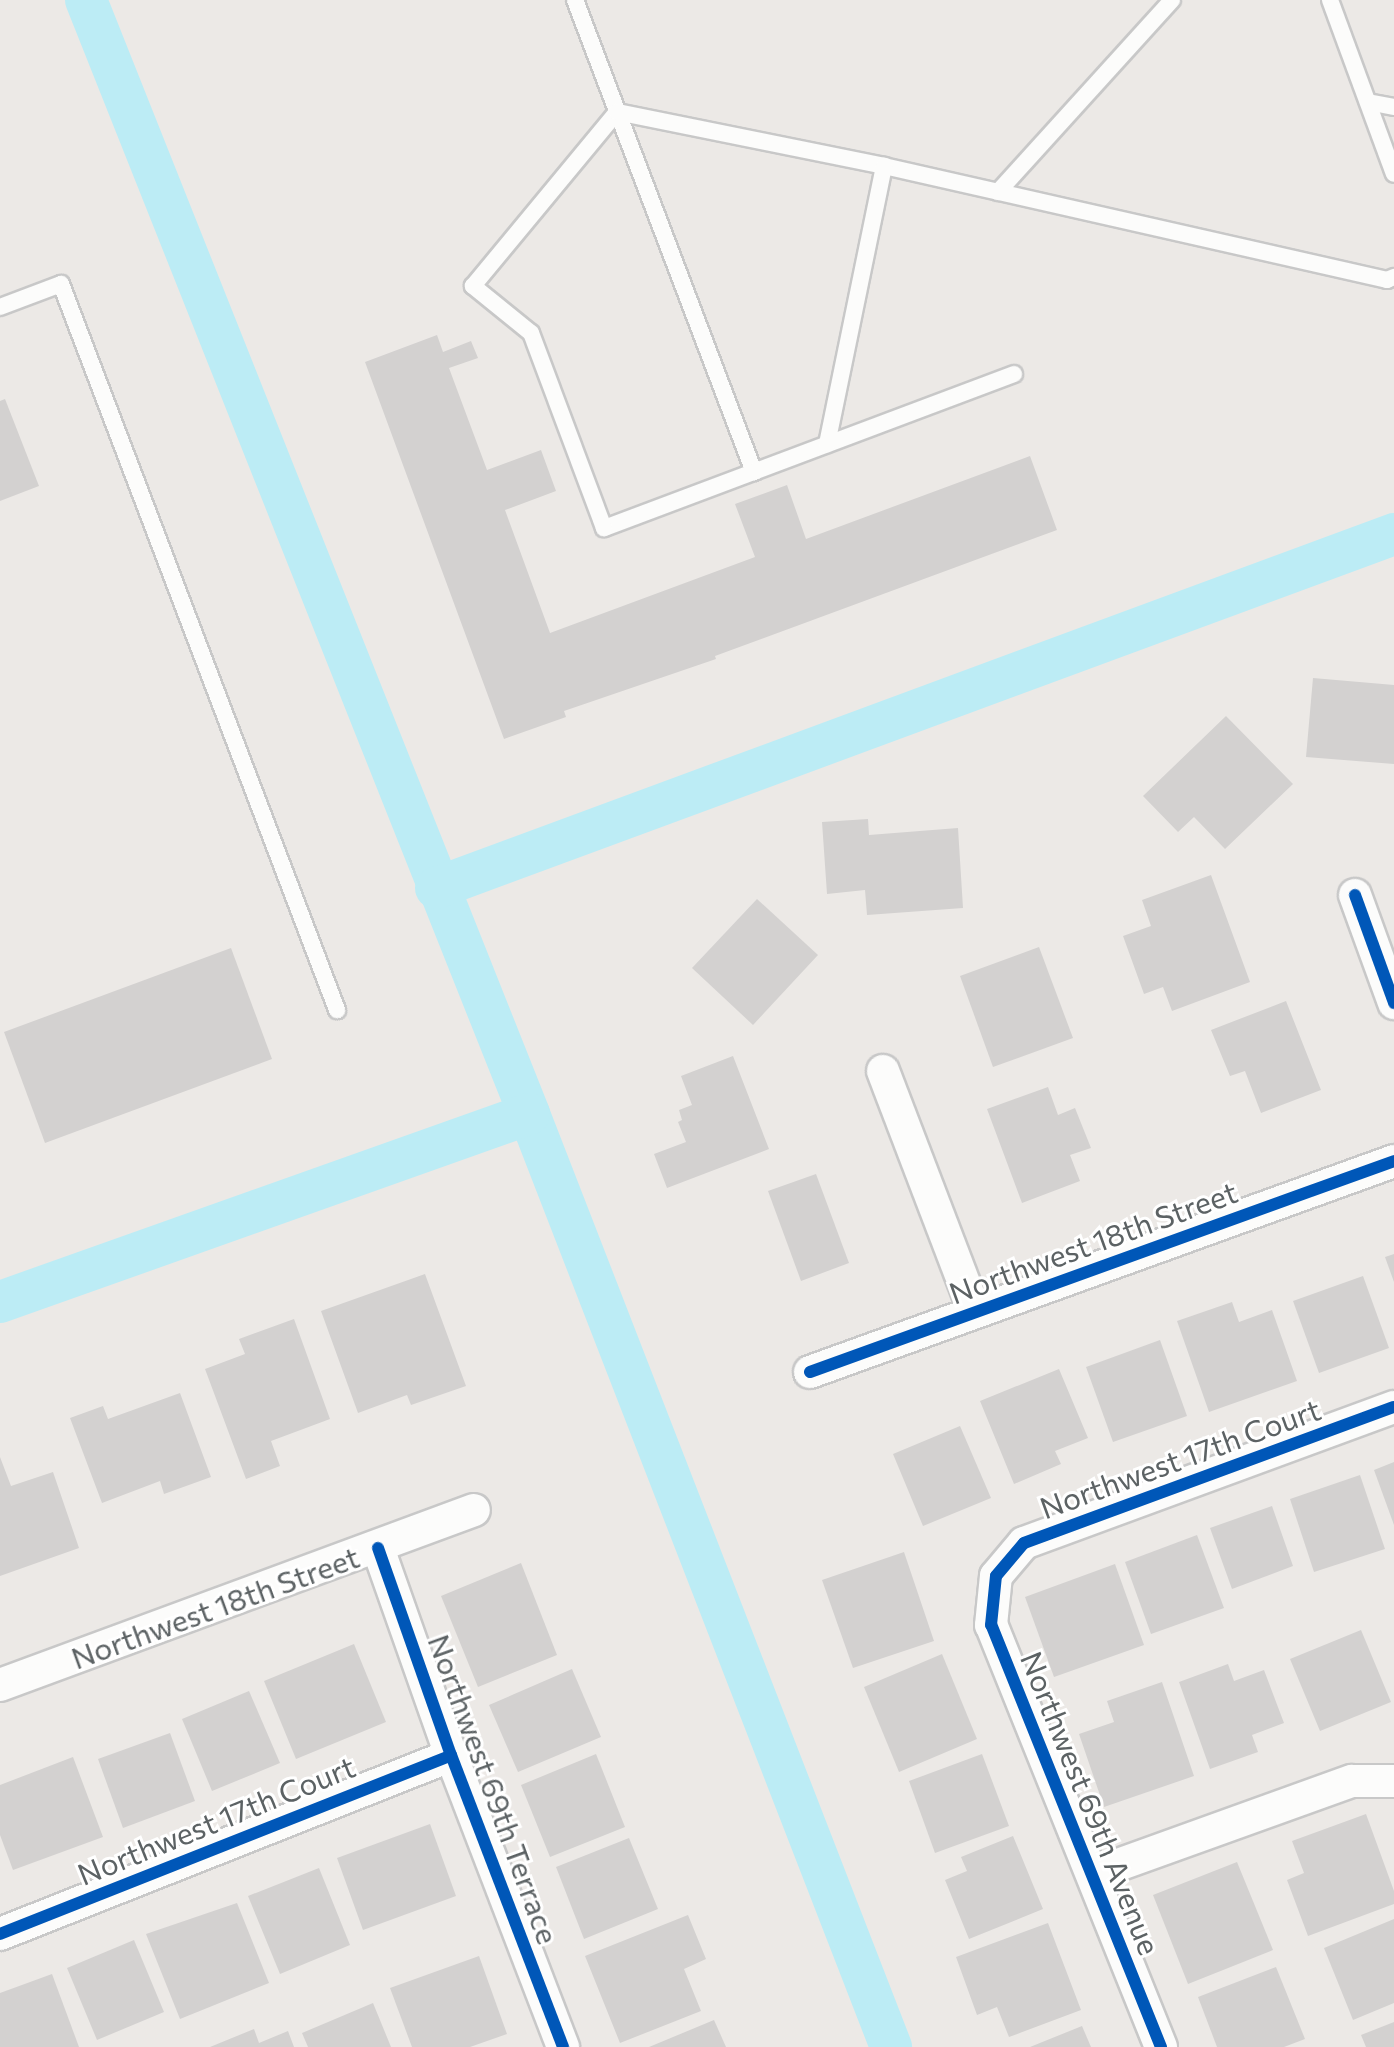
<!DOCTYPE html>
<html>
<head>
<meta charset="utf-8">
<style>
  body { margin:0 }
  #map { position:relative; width:1394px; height:2047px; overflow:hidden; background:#ece9e6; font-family:Commissioner,sans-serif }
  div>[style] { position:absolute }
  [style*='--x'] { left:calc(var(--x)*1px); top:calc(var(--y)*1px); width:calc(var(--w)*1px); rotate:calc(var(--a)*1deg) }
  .canal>* { height:42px; margin:-21px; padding:0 21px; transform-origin:21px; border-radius:21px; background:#bcecf5 }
  .building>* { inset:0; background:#d3d1d0 }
  .roads { filter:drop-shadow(2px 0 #c8c8c8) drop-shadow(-2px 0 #c8c8c8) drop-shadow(0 2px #c8c8c8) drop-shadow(0 -2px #c8c8c8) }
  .lane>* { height:16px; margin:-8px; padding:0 8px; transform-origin:8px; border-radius:8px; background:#fcfcfb }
  .street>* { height:32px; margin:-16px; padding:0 16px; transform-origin:16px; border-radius:16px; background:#fcfcfb }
  .cycleway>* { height:12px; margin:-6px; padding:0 6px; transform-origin:6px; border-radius:6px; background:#0057b8 }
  span { translate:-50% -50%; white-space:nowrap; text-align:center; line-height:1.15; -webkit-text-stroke:6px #fff; paint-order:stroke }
  .street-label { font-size:30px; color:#5c6264 }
</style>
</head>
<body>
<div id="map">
  <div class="canal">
    <i style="--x:86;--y:0;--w:1199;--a:68.31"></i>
    <i style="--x:529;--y:1114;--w:1001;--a:68.79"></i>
    <i style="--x:436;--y:888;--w:1021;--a:-20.28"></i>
    <i style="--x:0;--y:1302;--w:561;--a:-19.56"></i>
  </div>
  <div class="building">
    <i style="clip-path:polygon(437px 335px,443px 352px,471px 341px,478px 358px,449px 368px,487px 470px,541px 450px,556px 491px,505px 510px,550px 633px,755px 557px,735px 504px,787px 485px,806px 539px,1030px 456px,1057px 530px,715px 656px,716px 659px,564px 711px,566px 717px,504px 739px,365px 362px)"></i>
    <i style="clip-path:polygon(5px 399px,39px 486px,0 501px,0 401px)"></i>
    <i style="clip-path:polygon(1313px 678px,1394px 685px,1394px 764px,1306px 757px)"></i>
    <i style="clip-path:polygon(1226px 716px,1293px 784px,1225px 849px,1194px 817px,1178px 832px,1143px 796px)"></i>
    <i style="clip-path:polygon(868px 819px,869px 835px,958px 828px,963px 908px,867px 915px,865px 890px,827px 894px,822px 822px)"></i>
    <i style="clip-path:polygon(1211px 875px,1250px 982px,1172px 1011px,1163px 987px,1144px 994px,1123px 936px,1151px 926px,1142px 900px)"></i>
    <i style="clip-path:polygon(757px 899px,818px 955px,753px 1025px,692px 968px)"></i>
    <i style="clip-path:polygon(1039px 947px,1073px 1038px,993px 1067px,960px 976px)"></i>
    <i style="clip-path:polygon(231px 948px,272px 1059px,45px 1143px,4px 1032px)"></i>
    <i style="clip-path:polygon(1286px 1001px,1321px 1090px,1261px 1113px,1245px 1071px,1230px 1076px,1211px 1030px)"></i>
    <i style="clip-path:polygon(733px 1056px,769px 1149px,667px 1188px,654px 1154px,686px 1142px,678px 1122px,682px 1120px,679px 1110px,692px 1105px,681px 1076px)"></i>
    <i style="clip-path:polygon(1048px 1087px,1058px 1115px,1075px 1108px,1091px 1148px,1070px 1155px,1080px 1181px,1022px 1203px,987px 1109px)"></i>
    <i style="clip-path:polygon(816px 1174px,849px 1263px,801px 1281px,768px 1191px)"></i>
    <i style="clip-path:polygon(1394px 1254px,1394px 1282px,1385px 1257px)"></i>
    <i style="clip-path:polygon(425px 1274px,466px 1386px,411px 1405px,407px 1395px,358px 1413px,321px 1311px)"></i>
    <i style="clip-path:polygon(1363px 1276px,1389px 1348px,1319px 1373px,1293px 1301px)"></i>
    <i style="clip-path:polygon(1232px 1302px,1239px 1322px,1272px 1310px,1297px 1381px,1209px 1412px,1177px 1321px)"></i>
    <i style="clip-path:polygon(294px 1319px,330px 1419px,271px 1441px,280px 1466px,246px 1479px,205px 1369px,245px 1354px,239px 1339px)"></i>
    <i style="clip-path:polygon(1160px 1340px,1187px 1416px,1113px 1442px,1086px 1367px)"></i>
    <i style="clip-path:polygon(1059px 1369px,1088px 1438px,1055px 1451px,1061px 1464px,1014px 1484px,980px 1401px)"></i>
    <i style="clip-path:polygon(180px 1393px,211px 1477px,164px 1494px,160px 1481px,102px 1503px,70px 1418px,103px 1406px,108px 1419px)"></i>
    <i style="clip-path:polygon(960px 1426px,991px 1498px,923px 1526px,893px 1454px)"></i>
    <i style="clip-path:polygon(0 1457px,11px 1486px,53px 1472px,79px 1548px,0 1576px)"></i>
    <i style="clip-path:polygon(1394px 1462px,1394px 1525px,1374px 1470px)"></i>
    <i style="clip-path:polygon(1360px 1475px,1385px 1549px,1314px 1572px,1290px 1499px)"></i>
    <i style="clip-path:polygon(1272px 1506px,1293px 1566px,1232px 1589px,1210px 1528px)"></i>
    <i style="clip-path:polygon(1197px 1535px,1224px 1608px,1151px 1634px,1125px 1562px)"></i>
    <i style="clip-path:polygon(904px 1552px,934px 1641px,853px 1668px,822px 1580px)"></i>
    <i style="clip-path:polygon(521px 1563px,557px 1655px,478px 1687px,441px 1596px)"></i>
    <i style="clip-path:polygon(1115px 1564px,1144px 1645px,1054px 1677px,1025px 1597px)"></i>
    <i style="clip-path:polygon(1361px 1630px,1391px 1702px,1320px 1731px,1290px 1659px)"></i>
    <i style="clip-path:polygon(354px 1644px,386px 1722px,296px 1759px,264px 1681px)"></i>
    <i style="clip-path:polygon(942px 1654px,977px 1739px,899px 1772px,864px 1687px)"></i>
    <i style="clip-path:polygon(1228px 1664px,1234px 1681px,1264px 1670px,1284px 1723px,1252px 1735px,1258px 1752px,1210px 1769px,1179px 1682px)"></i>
    <i style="clip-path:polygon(572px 1669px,601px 1737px,518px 1772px,489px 1705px)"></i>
    <i style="clip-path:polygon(1162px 1682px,1194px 1776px,1104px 1807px,1079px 1734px,1114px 1722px,1107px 1701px)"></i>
    <i style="clip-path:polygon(249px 1691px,280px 1763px,212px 1791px,182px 1719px)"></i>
    <i style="clip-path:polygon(170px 1733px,195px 1801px,123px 1828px,98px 1759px)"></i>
    <i style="clip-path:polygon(596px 1754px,625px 1827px,550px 1857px,521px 1785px)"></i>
    <i style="clip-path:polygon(982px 1754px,1009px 1826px,935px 1853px,909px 1781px)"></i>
    <i style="clip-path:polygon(73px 1757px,103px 1837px,13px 1870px,0 1835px,0 1785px)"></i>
    <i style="clip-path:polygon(1366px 1814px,1394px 1891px,1394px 1904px,1308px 1936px,1287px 1880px,1304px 1873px,1292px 1841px)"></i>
    <i style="clip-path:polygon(430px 1824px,456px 1896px,363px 1930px,337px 1858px)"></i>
    <i style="clip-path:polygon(1013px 1836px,1043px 1909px,969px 1939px,945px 1880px,967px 1871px,961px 1857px)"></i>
    <i style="clip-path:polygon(629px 1838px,658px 1909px,584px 1939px,556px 1867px)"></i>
    <i style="clip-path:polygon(1237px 1862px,1273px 1950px,1188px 1984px,1153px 1895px)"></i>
    <i style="clip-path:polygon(319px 1868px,350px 1945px,280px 1974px,248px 1896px)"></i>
    <i style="clip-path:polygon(237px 1903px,269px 1983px,180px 2019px,146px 1934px)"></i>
    <i style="clip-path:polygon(688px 1915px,706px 1959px,684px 1969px,701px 2011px,620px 2043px,585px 1956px)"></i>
    <i style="clip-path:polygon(1394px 1919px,1394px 2003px,1353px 2020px,1324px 1948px)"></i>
    <i style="clip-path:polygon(1048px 1923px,1081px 2010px,1009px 2037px,997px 2007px,977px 2015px,956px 1957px)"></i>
    <i style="clip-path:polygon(134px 1940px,164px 2012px,97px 2040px,67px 1968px)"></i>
    <i style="clip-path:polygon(479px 1956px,507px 2034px,470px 2047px,412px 2047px,390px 1988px)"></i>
    <i style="clip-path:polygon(1276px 1967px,1305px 2039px,1284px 2047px,1217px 2047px,1198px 1997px)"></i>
    <i style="clip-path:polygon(52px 1974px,79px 2047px,0 2047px,0 1993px)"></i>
    <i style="clip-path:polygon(373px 2003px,391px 2047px,308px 2047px,302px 2033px)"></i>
    <i style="clip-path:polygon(714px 2020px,726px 2047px,649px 2047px)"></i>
    <i style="clip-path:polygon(1394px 2022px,1394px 2047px,1366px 2047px,1361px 2035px)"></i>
    <i style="clip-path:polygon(1082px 2026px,1091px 2047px,1030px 2047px)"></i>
    <i style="clip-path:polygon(254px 2029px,259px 2043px,288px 2031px,294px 2047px,210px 2047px)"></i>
  </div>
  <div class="roads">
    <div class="lane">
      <i style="--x:575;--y:0;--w:505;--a:69.23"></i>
      <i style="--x:1330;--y:0;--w:185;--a:69.8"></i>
      <i style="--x:1368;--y:102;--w:26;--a:11"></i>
      <i style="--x:998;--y:192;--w:259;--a:-47.8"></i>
      <i style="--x:0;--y:307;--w:65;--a:-20.7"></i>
      <i style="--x:61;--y:284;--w:777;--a:69.18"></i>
      <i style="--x:1014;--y:374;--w:438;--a:159.4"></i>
      <i style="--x:604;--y:528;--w:208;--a:-110.5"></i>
      <i style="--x:531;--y:333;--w:75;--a:-141"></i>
      <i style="--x:473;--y:286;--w:226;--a:-50.4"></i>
      <i style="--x:617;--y:112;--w:272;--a:11.4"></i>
      <i style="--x:884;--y:166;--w:516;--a:12.77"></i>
      <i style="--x:1387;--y:280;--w:8;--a:-23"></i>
      <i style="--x:827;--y:444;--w:284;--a:-78.4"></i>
    </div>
    <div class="street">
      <i style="--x:1355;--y:895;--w:115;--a:70.1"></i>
      <i style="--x:883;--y:1071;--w:258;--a:69.1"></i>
      <i style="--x:810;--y:1372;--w:621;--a:-19.86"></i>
      <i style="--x:378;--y:1548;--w:219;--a:70.6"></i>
      <i style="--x:451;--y:1755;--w:313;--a:69"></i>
      <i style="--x:0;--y:1685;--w:505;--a:-20.26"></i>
      <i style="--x:1093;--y:1874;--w:275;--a:-19.8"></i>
      <i style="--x:1352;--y:1781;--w:42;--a:0"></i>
      <i style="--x:0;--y:1934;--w:485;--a:-21.6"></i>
      <i style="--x:1161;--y:2047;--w:455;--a:-111.9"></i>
      <i style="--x:991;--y:1625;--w:49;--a:-84.2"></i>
      <i style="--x:996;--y:1576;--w:43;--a:-49.7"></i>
      <i style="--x:1024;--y:1543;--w:394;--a:-20.2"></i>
    </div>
  </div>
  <div class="cycleway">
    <i style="--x:1355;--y:895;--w:115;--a:70.1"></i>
    <i style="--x:810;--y:1372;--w:621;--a:-19.86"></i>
    <i style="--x:378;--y:1548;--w:219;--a:70.6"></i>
    <i style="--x:451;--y:1755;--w:313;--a:69"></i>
    <i style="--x:0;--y:1934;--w:485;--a:-21.6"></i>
    <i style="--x:1161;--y:2047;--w:455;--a:-111.9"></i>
    <i style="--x:991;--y:1625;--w:49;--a:-84.2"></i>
    <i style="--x:996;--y:1576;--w:43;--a:-49.7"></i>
    <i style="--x:1024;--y:1543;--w:394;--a:-20.2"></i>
  </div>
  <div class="street-label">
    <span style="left:1093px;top:1242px;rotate:-20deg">Northwest 18th Street</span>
    <span style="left:1180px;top:1458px;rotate:-20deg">Northwest 17th Court</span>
    <span style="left:215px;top:1607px;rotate:-20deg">Northwest 18th Street</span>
    <span style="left:494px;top:1789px;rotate:70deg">Northwest 69th Terrace</span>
    <span style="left:1091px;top:1803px;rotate:68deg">Northwest 69th Avenue</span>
    <span style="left:216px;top:1820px;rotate:-22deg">Northwest 17th Court</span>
  </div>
</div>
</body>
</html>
